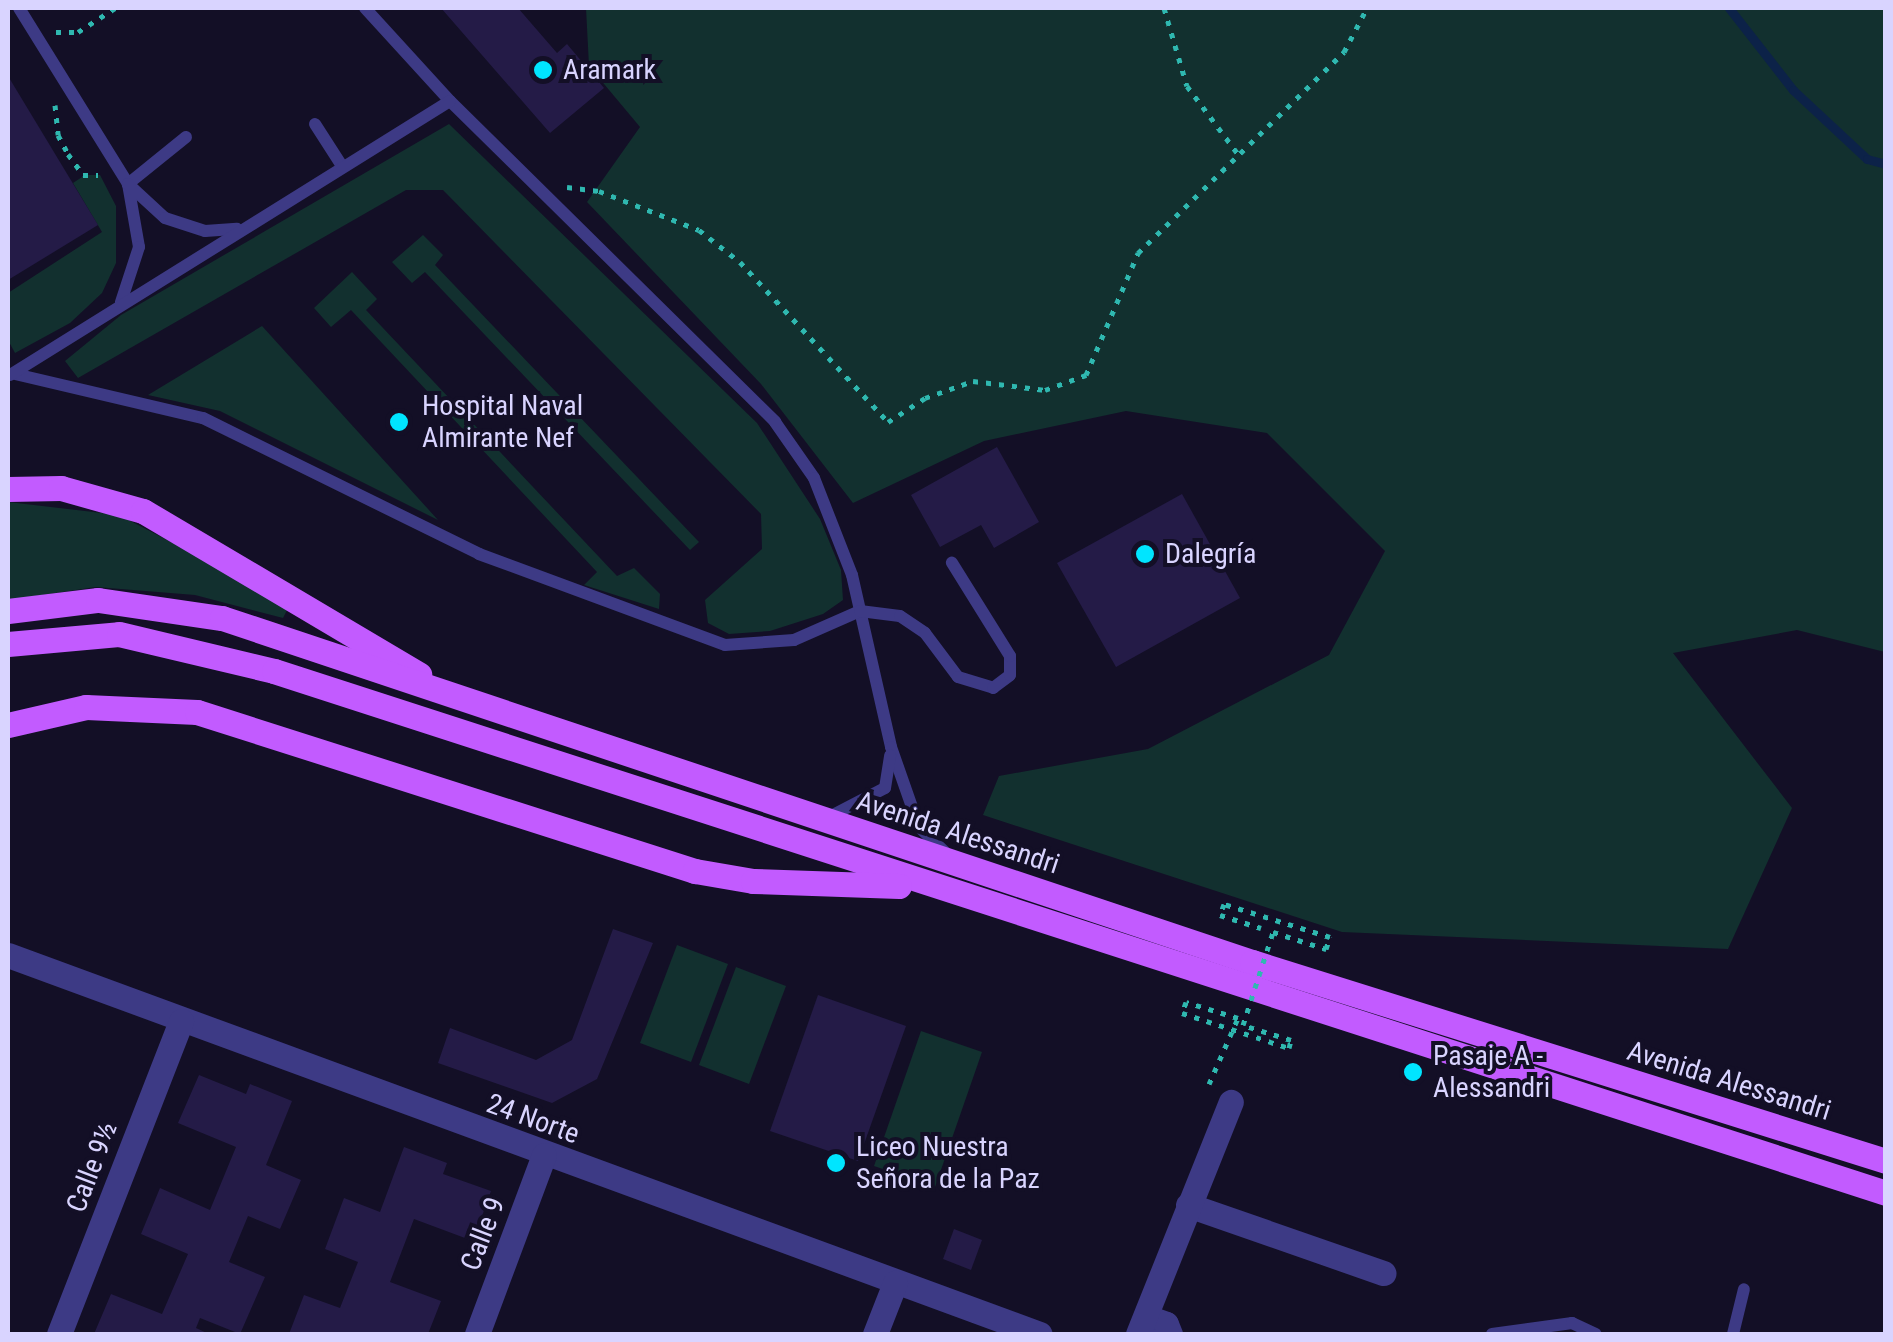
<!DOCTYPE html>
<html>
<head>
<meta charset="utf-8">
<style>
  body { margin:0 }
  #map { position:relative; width:1893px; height:1342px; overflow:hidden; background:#130f26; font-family:"Roboto Condensed",sans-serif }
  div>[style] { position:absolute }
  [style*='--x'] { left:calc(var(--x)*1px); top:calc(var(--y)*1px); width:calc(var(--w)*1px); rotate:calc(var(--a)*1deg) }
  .green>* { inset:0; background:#12302f }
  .stream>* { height:9px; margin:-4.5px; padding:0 4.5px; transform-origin:4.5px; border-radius:4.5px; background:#0c2248 }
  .building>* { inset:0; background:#241b47 }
  .path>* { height:5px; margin-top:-2.5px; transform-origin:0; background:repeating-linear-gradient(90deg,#2fb8b0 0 5px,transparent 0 13px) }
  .service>* { height:12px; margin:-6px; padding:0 6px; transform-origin:6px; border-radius:6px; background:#3d3a85 }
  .minor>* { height:25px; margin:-12.5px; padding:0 12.5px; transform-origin:12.5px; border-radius:12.5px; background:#3d3a85 }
  .primary>* { height:25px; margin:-12.5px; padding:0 12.5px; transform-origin:12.5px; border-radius:12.5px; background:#c25bff }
  .path-bridge>* { height:5px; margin-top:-2.5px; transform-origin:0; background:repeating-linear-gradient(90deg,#2fb8b0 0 5px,transparent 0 13px) }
  .dots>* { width:28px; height:28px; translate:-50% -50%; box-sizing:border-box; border:5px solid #130f26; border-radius:50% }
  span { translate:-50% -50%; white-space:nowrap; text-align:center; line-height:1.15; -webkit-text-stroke:8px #130f26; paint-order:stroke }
  .poi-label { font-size:28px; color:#d9d4ff }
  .left { translate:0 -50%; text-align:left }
  .street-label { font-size:28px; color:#d9d4ff }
  .frame { position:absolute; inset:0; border:10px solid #d9d4ff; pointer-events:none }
</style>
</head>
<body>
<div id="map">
  <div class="green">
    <i style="clip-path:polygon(586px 8px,1885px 8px,1885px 652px,1797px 630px,1673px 653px,1792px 808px,1728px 949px,1342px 932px,983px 815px,999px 776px,1148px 749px,1329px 655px,1385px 551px,1267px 433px,1126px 411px,984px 441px,853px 503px,761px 384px,587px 202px,640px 127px,589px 66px)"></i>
    <i style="clip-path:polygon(449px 124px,757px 423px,820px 519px,841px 570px,843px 600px,823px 614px,770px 631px,729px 634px,708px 623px,705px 600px,762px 549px,761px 514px,443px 190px,406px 190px,78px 378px,65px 361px,121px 315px)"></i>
    <i style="clip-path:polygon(85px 175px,100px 175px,116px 206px,116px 263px,102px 293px,70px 323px,15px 353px,8px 340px,8px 293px,102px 232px,73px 183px)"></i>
    <i style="clip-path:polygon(423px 235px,443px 255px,435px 265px,699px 542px,690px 550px,425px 272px,412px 283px,392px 262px)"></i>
    <i style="clip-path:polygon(352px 272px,377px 299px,366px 310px,617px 576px,634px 568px,660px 594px,659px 609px,584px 585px,597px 572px,351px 310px,331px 327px,314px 308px)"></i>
    <i style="clip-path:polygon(262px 326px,438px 520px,220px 411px,148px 395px)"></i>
    <i style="clip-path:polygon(8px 502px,119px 515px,290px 604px,283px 618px,195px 595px,96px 587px,8px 600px)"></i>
    <i style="clip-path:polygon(677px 945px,728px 964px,691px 1062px,640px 1043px)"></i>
    <i style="clip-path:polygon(736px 967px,786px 986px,749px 1084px,699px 1065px)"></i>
    <i style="clip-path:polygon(921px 1031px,982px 1052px,935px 1187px,874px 1166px)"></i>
  </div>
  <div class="stream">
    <i style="--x:1729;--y:8;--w:104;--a:52"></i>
    <i style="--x:1793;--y:90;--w:101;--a:43"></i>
    <i style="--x:1867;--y:159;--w:20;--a:15"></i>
  </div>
  <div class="building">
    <i style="clip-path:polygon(441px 8px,518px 8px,557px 53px,567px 44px,604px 88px,550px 133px)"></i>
    <i style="clip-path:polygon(8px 76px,98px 225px,8px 280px)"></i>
    <i style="clip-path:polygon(997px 447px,1039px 522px,994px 548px,981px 525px,940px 547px,911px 495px)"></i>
    <i style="clip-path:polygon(1182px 494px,1240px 598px,1116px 667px,1057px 563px)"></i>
    <i style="clip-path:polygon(613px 929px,653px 943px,597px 1079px,552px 1103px,438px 1063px,450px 1028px,536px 1060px,572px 1040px)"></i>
    <i style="clip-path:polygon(818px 995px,906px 1026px,858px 1161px,770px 1131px)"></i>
    <i style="clip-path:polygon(199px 1075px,246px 1094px,250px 1084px,292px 1101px,266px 1165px,301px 1180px,280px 1229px,248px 1216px,229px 1262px,265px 1277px,240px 1334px,200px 1318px,196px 1328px,209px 1334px,94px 1334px,111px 1294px,162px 1314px,188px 1254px,141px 1234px,160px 1188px,210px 1210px,236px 1147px,178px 1123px)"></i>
    <i style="clip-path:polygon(404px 1147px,447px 1163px,443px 1174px,491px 1191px,473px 1241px,414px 1219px,390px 1282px,441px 1301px,428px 1334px,289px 1334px,304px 1295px,340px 1308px,358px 1262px,325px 1249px,344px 1198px,380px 1212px)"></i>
    <i style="clip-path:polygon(954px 1229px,982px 1240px,971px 1270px,943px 1259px)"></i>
  </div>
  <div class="path">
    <i style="--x:1164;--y:8;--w:81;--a:73.6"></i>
    <i style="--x:1187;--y:86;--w:85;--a:53.1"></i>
    <i style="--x:56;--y:32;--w:22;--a:0"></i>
    <i style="--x:78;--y:32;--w:44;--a:-33"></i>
    <i style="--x:55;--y:105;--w:30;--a:84"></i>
    <i style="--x:58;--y:135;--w:21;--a:62"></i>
    <i style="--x:68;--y:154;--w:26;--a:54"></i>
    <i style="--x:83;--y:175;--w:15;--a:0"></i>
    <i style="--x:567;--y:187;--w:32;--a:7"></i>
    <i style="--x:599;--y:191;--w:107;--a:21.3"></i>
    <i style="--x:699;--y:230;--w:52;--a:38"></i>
    <i style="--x:740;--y:262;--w:218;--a:47.2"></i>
    <i style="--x:888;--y:422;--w:44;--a:-33"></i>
    <i style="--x:925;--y:398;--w:51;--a:-19.5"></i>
    <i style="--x:973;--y:381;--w:73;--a:7.1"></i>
    <i style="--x:1045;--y:390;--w:44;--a:-20.1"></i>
    <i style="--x:1086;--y:375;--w:133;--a:-66.9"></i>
    <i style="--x:1138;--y:253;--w:288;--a:-44.3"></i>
    <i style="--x:1344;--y:52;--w:50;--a:-62.4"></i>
    <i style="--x:1209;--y:1084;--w:72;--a:-66.3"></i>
  </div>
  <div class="service">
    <i style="--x:19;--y:8;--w:207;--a:58.2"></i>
    <i style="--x:128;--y:184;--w:64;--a:80.1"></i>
    <i style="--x:139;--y:247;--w:58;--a:108.1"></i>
    <i style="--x:365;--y:8;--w:126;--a:47.6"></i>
    <i style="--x:450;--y:101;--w:457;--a:44.6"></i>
    <i style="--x:775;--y:422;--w:68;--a:55.1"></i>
    <i style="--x:814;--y:478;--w:104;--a:68.6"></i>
    <i style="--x:852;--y:575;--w:176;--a:77.2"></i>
    <i style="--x:891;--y:747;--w:85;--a:70.7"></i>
    <i style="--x:919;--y:827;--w:40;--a:44"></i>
    <i style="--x:315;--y:124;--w:50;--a:57.3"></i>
    <i style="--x:186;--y:137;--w:75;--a:141"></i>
    <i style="--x:128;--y:184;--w:50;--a:42.6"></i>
    <i style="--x:165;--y:218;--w:42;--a:18"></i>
    <i style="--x:205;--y:231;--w:32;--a:-4"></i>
    <i style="--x:15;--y:374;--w:193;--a:13.2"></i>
    <i style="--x:203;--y:418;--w:308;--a:26.2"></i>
    <i style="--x:479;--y:554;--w:262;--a:20.3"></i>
    <i style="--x:725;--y:645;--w:69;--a:-4.1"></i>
    <i style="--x:794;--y:640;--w:72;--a:-23.7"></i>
    <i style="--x:860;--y:611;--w:40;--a:7.1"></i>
    <i style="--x:900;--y:616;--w:30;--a:34"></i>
    <i style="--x:925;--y:633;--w:55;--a:53.1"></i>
    <i style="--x:958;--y:677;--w:37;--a:17"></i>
    <i style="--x:993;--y:688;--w:21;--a:-37"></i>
    <i style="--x:1010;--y:675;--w:19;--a:-90"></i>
    <i style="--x:1010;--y:656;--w:110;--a:-121.9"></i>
    <i style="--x:10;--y:375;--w:518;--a:-31.91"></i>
    <i style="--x:827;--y:818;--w:65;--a:-27.3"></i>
    <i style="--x:885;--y:788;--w:33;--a:-81"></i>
    <i style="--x:1492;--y:1334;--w:81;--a:-7.8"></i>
    <i style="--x:1572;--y:1323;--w:26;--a:25"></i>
    <i style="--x:1733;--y:1334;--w:46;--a:-76.3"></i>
  </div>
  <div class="minor">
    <i style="--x:8;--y:955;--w:1099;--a:20.17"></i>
    <i style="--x:1188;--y:1205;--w:207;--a:19.2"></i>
    <i style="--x:1147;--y:1317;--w:20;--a:20"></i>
    <i style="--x:1166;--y:1324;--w:11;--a:68"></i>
    <i style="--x:59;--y:1334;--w:336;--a:-68.7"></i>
    <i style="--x:477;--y:1334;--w:191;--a:-69.5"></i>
    <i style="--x:875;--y:1334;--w:55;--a:-68.6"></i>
    <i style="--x:1138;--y:1334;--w:250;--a:-68.2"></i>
  </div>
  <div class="primary">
    <i style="--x:8;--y:489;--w:53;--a:-1.1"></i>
    <i style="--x:61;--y:488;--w:85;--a:15.7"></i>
    <i style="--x:143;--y:511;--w:321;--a:30.6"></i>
    <i style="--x:8;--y:611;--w:91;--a:-7"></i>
    <i style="--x:98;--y:600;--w:125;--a:8.3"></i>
    <i style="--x:222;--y:618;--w:1086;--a:18.47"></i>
    <i style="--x:1252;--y:962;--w:664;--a:17.43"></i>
    <i style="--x:8;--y:644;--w:111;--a:-5.1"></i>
    <i style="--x:119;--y:634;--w:159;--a:13.4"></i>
    <i style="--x:274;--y:671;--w:1694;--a:17.94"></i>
    <i style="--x:8;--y:725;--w:80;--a:-13"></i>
    <i style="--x:86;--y:707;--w:111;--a:2.6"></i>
    <i style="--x:197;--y:712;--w:523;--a:17.71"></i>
    <i style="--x:695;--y:871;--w:59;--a:9.8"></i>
    <i style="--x:753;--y:881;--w:146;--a:2"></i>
  </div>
  <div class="path-bridge">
    <i style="--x:1238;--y:1018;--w:54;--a:-162.9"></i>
    <i style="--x:1186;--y:1002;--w:12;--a:110"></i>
    <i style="--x:1182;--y:1013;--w:113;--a:18.1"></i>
    <i style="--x:1289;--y:1048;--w:8;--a:-76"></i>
    <i style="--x:1291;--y:1040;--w:50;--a:-162.6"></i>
    <i style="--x:1243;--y:1025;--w:98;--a:-72.1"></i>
    <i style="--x:1273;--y:932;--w:56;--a:17.8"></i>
    <i style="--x:1326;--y:949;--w:13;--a:-72"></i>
    <i style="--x:1330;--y:937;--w:111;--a:-162.7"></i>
    <i style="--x:1224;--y:904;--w:12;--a:110"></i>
    <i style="--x:1220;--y:915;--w:43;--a:17.6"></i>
  </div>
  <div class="dots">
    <i style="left:543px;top:70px;background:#00e5ff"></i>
    <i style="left:399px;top:422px;background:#00e5ff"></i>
    <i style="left:1145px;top:554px;background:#00e5ff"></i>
    <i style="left:1413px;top:1072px;background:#00e5ff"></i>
    <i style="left:836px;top:1163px;background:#00e5ff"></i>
  </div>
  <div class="poi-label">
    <span class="left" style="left:563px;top:70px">Aramark</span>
    <span class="left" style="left:422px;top:422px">Hospital Naval<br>Almirante Nef</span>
    <span class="left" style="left:1165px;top:554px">Dalegría</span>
    <span class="left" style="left:1433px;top:1072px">Pasaje A -<br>Alessandri</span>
    <span class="left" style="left:856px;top:1163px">Liceo Nuestra<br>Señora de la Paz</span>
  </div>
  <div class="street-label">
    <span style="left:958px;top:833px;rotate:18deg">Avenida Alessandri</span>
    <span style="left:1729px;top:1081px;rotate:17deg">Avenida Alessandri</span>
    <span style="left:533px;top:1119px;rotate:20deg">24 Norte</span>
    <span style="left:92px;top:1167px;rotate:-69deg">Calle 9½</span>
    <span style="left:483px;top:1234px;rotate:-69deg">Calle 9</span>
  </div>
  <div class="frame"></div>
</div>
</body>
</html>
